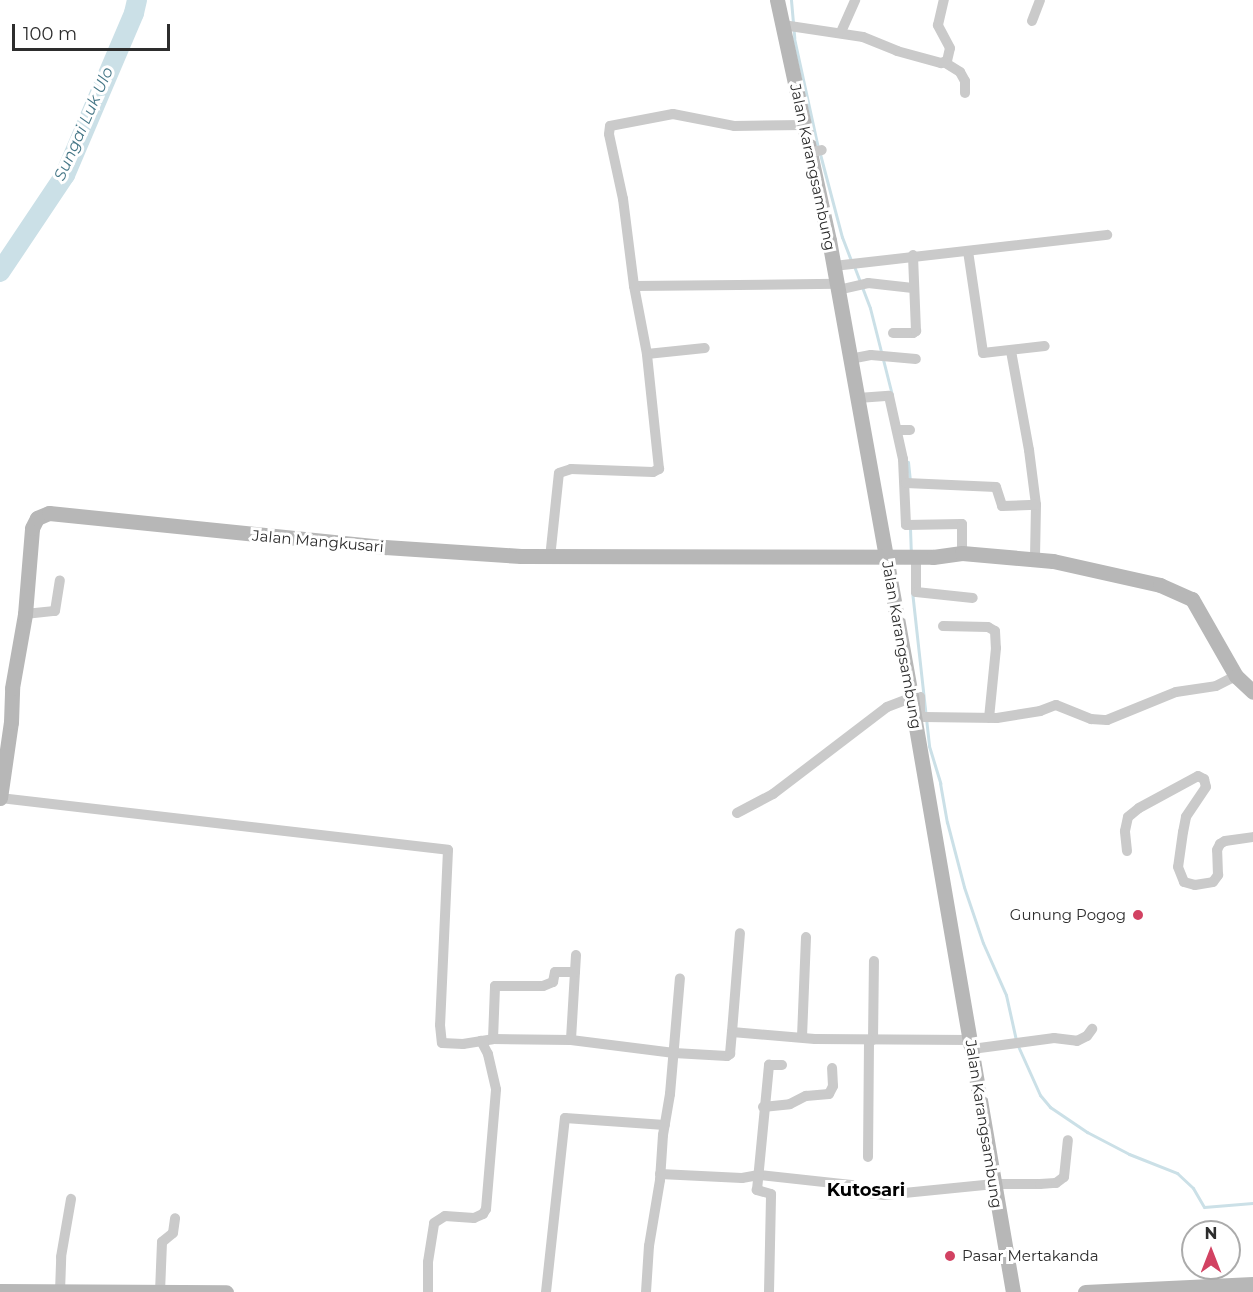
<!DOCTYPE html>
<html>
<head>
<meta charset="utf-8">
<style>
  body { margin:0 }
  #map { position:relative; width:1253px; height:1292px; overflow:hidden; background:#fff; font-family:Montserrat,sans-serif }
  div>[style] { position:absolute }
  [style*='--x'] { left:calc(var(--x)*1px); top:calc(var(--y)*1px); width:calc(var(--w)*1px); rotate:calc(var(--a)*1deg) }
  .stream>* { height:3px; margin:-1.5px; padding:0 1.5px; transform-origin:1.5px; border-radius:1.5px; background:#cbe0e7 }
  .river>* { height:20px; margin:-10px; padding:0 10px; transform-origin:10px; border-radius:10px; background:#cbe0e7 }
  .street>* { height:10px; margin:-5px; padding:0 5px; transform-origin:5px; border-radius:5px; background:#cacaca }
  .secondary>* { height:15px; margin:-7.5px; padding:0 7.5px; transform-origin:7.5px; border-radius:7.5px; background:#b7b7b7 }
  .street-bridge>* { height:10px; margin:-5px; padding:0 5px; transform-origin:5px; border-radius:5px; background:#cacaca }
  .dots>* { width:16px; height:16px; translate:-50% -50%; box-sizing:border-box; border:3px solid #fff; border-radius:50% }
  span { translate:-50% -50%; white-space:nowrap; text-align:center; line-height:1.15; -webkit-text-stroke:6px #fff; paint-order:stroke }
  .street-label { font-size:15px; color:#2d2d2d }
  .poi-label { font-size:15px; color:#2d2d2d }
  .right { translate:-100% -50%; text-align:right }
  .left { translate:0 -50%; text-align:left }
  .water-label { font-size:16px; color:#447686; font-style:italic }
  .quarter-label { font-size:18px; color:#000; font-weight:700 }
  .north { position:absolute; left:1181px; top:1220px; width:60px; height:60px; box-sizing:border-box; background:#fff; border:2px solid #ababab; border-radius:50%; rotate:0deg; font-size:16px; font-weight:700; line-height:24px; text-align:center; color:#2d2d2d }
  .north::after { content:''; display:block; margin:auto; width:21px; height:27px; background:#d24262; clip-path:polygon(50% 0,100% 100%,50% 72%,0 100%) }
  .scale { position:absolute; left:12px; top:24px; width:158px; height:27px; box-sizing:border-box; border:3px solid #2d2d2d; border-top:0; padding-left:8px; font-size:18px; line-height:21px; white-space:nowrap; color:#2d2d2d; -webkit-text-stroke:4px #fff; paint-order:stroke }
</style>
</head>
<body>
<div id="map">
  <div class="stream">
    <i style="--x:791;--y:0;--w:38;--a:85"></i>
    <i style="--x:794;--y:38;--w:113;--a:77.7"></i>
    <i style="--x:820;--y:154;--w:86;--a:75.2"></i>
    <i style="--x:842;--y:237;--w:25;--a:69"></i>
    <i style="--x:854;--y:266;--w:45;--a:69.1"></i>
    <i style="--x:870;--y:308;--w:90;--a:75.8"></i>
    <i style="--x:908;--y:462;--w:18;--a:84"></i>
    <i style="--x:910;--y:528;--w:24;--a:88"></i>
    <i style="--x:912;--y:591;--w:156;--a:83.7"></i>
    <i style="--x:929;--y:746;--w:39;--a:73"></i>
    <i style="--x:940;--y:783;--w:40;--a:80"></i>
    <i style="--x:947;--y:822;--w:67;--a:75.3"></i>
    <i style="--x:964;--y:887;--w:59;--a:71.3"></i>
    <i style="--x:983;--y:943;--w:57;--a:66.1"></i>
    <i style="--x:1006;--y:995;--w:46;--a:77.5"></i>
    <i style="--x:1018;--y:1046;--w:54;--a:65.8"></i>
    <i style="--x:1040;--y:1095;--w:16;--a:50"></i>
    <i style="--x:1050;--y:1107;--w:45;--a:34"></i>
    <i style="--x:1087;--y:1132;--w:47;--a:27.6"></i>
    <i style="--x:1129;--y:1154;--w:52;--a:21.6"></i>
    <i style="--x:1177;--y:1173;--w:22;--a:43"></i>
    <i style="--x:1193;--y:1188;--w:22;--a:60"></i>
    <i style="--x:1204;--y:1207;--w:49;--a:-4.7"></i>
  </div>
  <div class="river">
    <i style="--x:0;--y:272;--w:117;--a:-56.2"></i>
    <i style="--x:65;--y:175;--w:176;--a:-66.9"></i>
    <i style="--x:134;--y:13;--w:13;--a:-77"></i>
  </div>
  <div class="street">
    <i style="--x:1032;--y:21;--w:22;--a:-69"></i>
    <i style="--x:783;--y:25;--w:81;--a:8.5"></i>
    <i style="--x:863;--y:37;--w:37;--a:22"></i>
    <i style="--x:897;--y:51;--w:46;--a:15.3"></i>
    <i style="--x:941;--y:63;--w:6;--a:-18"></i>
    <i style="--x:947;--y:61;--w:13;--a:-77"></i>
    <i style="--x:950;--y:48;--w:26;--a:-118"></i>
    <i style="--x:938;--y:25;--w:26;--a:-77"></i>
    <i style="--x:841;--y:32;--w:35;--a:-66"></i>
    <i style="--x:944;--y:62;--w:19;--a:32"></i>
    <i style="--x:960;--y:72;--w:10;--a:61"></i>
    <i style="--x:965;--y:81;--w:12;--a:90"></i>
    <i style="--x:968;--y:251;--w:103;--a:81.6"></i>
    <i style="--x:983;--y:353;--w:62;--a:-6.4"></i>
    <i style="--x:834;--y:266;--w:275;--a:-6.5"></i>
    <i style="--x:634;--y:286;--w:203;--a:-0.6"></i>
    <i style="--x:838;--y:290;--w:31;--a:-13"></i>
    <i style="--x:868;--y:283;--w:45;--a:6.3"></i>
    <i style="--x:893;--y:333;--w:20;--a:0"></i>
    <i style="--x:913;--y:333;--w:4;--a:-34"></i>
    <i style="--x:916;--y:331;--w:76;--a:-92.3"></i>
    <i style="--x:1011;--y:351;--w:101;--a:79.7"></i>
    <i style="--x:1029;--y:450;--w:55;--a:82.7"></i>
    <i style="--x:1036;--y:505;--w:54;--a:91.1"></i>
    <i style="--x:647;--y:354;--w:58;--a:-5.9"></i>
    <i style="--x:850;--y:359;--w:21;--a:-11"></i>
    <i style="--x:871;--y:355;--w:45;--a:5.1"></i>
    <i style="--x:858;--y:398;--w:31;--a:-4"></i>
    <i style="--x:889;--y:396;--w:65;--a:77.5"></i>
    <i style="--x:903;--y:459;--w:66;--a:87.4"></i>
    <i style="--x:906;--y:525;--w:56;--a:-1"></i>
    <i style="--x:962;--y:524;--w:29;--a:90"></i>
    <i style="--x:897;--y:430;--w:13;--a:0"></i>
    <i style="--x:906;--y:483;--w:90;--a:2.5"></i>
    <i style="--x:996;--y:487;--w:20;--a:72"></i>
    <i style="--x:1002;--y:506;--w:34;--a:-2"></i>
    <i style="--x:916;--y:556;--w:36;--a:90"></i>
    <i style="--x:916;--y:592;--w:57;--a:6"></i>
    <i style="--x:550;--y:558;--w:85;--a:-84"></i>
    <i style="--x:559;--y:473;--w:13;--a:-18"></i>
    <i style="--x:571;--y:469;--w:82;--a:2.1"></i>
    <i style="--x:653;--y:472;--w:7;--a:-27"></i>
    <i style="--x:659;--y:469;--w:116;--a:-96"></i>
    <i style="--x:647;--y:354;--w:69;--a:-100.8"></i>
    <i style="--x:634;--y:286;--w:88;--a:-97.2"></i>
    <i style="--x:623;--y:199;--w:66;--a:-102.2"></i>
    <i style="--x:609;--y:134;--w:8;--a:-83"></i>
    <i style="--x:610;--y:126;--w:64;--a:-10.8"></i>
    <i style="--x:673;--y:114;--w:62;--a:11.1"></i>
    <i style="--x:734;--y:126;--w:70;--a:-0.8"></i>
    <i style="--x:25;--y:614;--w:30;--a:-6"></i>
    <i style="--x:55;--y:611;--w:31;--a:-81"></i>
    <i style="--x:943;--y:626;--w:45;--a:1.3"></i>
    <i style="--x:988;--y:627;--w:8;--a:30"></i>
    <i style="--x:995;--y:631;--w:17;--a:87"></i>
    <i style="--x:996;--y:648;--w:70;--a:95.7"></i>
    <i style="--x:0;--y:798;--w:451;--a:6.6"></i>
    <i style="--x:448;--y:850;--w:175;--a:92.6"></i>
    <i style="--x:440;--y:1025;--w:18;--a:84"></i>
    <i style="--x:442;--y:1043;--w:21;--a:3"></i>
    <i style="--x:463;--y:1044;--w:30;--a:-9"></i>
    <i style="--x:493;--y:1039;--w:78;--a:0.7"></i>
    <i style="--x:737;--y:813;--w:41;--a:-27.8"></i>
    <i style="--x:773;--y:794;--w:143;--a:-37.3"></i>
    <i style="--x:887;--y:707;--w:28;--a:-21"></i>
    <i style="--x:913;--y:697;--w:7;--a:0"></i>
    <i style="--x:920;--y:697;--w:17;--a:90"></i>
    <i style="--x:920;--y:714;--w:5;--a:37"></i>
    <i style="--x:924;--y:717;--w:73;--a:0.8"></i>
    <i style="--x:997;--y:718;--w:44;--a:-9.2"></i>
    <i style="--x:1040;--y:711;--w:17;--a:-21"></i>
    <i style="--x:1056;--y:705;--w:38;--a:22"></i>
    <i style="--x:1091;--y:719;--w:16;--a:4"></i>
    <i style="--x:1107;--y:720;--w:74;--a:-22.1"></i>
    <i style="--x:1176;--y:692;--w:40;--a:-8.5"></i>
    <i style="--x:1216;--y:686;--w:22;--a:-27"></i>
    <i style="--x:1127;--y:851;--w:20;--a:-96"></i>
    <i style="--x:1125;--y:831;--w:14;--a:-78"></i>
    <i style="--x:1128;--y:817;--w:14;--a:-39"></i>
    <i style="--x:1139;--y:808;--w:67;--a:-28.5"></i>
    <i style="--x:1198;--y:776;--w:7;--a:27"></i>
    <i style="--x:1204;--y:779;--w:8;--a:76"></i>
    <i style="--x:1206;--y:787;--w:36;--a:124"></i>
    <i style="--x:1186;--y:817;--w:15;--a:101"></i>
    <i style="--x:1183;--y:832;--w:35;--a:98"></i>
    <i style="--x:1178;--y:867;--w:16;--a:68"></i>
    <i style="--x:1184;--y:882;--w:11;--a:15"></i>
    <i style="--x:1195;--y:885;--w:18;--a:-9"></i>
    <i style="--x:1213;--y:882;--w:9;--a:-54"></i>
    <i style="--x:1218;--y:875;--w:25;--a:-92"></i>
    <i style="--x:1217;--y:850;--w:7;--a:-63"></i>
    <i style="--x:1220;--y:844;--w:6;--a:-31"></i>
    <i style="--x:1225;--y:841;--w:28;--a:-8"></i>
    <i style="--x:576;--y:955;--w:85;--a:93.4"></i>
    <i style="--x:571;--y:1040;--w:104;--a:7.2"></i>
    <i style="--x:674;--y:1053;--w:53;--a:3.2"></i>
    <i style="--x:727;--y:1056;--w:4;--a:-34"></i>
    <i style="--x:730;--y:1054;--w:22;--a:-85"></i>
    <i style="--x:732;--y:1032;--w:83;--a:4.8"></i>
    <i style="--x:815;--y:1039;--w:155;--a:0.4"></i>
    <i style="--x:732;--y:1032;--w:99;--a:-85.4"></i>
    <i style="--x:802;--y:1037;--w:100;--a:-87.7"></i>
    <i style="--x:493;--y:1039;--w:53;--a:-87.8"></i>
    <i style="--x:495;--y:986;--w:48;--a:0"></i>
    <i style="--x:543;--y:986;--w:11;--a:-22"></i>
    <i style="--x:553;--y:982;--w:10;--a:-79"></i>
    <i style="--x:555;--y:972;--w:20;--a:0"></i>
    <i style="--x:873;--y:1040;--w:79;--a:-89.3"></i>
    <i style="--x:972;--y:1049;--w:83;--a:-7.6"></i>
    <i style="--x:1054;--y:1038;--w:23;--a:7"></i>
    <i style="--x:1077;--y:1041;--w:11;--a:-27"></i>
    <i style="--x:1087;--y:1036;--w:9;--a:-54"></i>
    <i style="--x:763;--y:1107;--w:27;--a:-6"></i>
    <i style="--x:790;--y:1104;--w:18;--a:-27"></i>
    <i style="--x:806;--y:1096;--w:23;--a:-5"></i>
    <i style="--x:829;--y:1094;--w:9;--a:-63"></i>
    <i style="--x:833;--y:1086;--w:18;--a:-93"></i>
    <i style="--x:868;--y:1157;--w:117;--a:-89.5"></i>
    <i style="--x:660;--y:1174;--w:82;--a:2.8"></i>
    <i style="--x:742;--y:1178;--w:17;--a:-10"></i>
    <i style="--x:759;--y:1175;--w:93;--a:6.2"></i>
    <i style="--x:851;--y:1185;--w:20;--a:24"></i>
    <i style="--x:869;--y:1193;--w:15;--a:8"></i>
    <i style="--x:884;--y:1195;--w:111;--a:-5.7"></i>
    <i style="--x:994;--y:1184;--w:46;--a:0"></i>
    <i style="--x:1040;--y:1184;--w:16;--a:-4"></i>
    <i style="--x:1056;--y:1183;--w:10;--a:-37"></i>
    <i style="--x:1064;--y:1177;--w:37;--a:-84"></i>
    <i style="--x:60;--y:1292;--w:35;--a:-88"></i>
    <i style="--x:61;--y:1257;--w:59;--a:-80.2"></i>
    <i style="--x:160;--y:1292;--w:50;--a:-87.7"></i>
    <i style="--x:162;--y:1242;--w:14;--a:-39"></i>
    <i style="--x:173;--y:1233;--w:15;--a:-82"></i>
    <i style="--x:428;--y:1292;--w:30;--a:-90"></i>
    <i style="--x:428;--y:1262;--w:39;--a:-81"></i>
    <i style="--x:434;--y:1223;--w:13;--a:-32"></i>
    <i style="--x:445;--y:1216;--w:29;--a:4"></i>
    <i style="--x:474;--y:1218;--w:10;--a:-24"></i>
    <i style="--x:483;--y:1214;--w:6;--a:-59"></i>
    <i style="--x:486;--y:1209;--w:120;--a:-85.2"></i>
    <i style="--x:496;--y:1089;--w:36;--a:-103"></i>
    <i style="--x:488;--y:1054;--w:15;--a:-118"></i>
    <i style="--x:546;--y:1292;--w:175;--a:-83.8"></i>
    <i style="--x:565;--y:1118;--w:100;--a:4"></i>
    <i style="--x:646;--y:1292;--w:46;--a:-86.3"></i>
    <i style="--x:649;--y:1246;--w:67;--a:-80.5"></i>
    <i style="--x:660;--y:1180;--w:45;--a:-86.2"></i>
    <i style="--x:663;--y:1135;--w:42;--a:-80.3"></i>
    <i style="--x:670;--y:1094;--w:116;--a:-85.1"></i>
    <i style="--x:769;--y:1292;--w:98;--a:-88.8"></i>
    <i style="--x:771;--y:1194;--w:15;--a:-164"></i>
    <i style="--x:757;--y:1190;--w:126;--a:-84.5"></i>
    <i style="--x:769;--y:1065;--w:13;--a:0"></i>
  </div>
  <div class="secondary">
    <i style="--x:777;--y:0;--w:246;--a:77.8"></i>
    <i style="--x:829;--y:240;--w:465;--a:79.8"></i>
    <i style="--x:911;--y:698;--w:603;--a:80.26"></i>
    <i style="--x:0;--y:798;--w:77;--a:-81.8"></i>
    <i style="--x:11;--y:722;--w:34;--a:-88"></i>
    <i style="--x:12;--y:688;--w:75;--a:-80"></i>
    <i style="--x:25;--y:614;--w:86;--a:-85.3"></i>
    <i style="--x:32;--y:528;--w:11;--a:-63"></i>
    <i style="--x:37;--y:518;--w:13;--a:-23"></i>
    <i style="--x:49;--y:513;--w:338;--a:5.8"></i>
    <i style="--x:385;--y:547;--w:136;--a:3.8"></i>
    <i style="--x:521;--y:556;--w:412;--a:0.1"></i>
    <i style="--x:933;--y:557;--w:29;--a:-8"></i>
    <i style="--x:962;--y:553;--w:91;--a:5"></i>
    <i style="--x:1053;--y:561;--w:110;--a:12.6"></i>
    <i style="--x:1160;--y:585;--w:35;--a:24"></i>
    <i style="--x:1192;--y:599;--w:89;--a:60.3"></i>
    <i style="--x:1236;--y:676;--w:23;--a:43"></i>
    <i style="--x:0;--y:1291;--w:226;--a:0.3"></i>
    <i style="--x:1085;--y:1292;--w:168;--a:-2.7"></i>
  </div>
  <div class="street-bridge">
    <i style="--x:808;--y:153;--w:14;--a:-12"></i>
  </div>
  <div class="dots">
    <i style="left:1138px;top:915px;background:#d24262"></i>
    <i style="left:950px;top:1256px;background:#d24262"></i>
  </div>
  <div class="street-label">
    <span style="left:813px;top:167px;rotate:78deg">Jalan Karangsambung</span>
    <span style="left:318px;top:541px;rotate:5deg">Jalan Mangkusari</span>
    <span style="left:902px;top:645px;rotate:80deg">Jalan Karangsambung</span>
    <span style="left:984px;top:1124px;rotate:81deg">Jalan Karangsambung</span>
  </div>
  <div class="poi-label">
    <span class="right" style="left:1126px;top:915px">Gunung Pogog</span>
    <span class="left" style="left:962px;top:1256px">Pasar Mertakanda</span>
  </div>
  <div class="water-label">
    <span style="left:84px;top:124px;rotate:-66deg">Sungai Luk Ulo</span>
  </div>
  <div class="quarter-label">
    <span style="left:866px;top:1190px">Kutosari</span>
  </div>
  <div class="north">N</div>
  <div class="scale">100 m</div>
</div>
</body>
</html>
